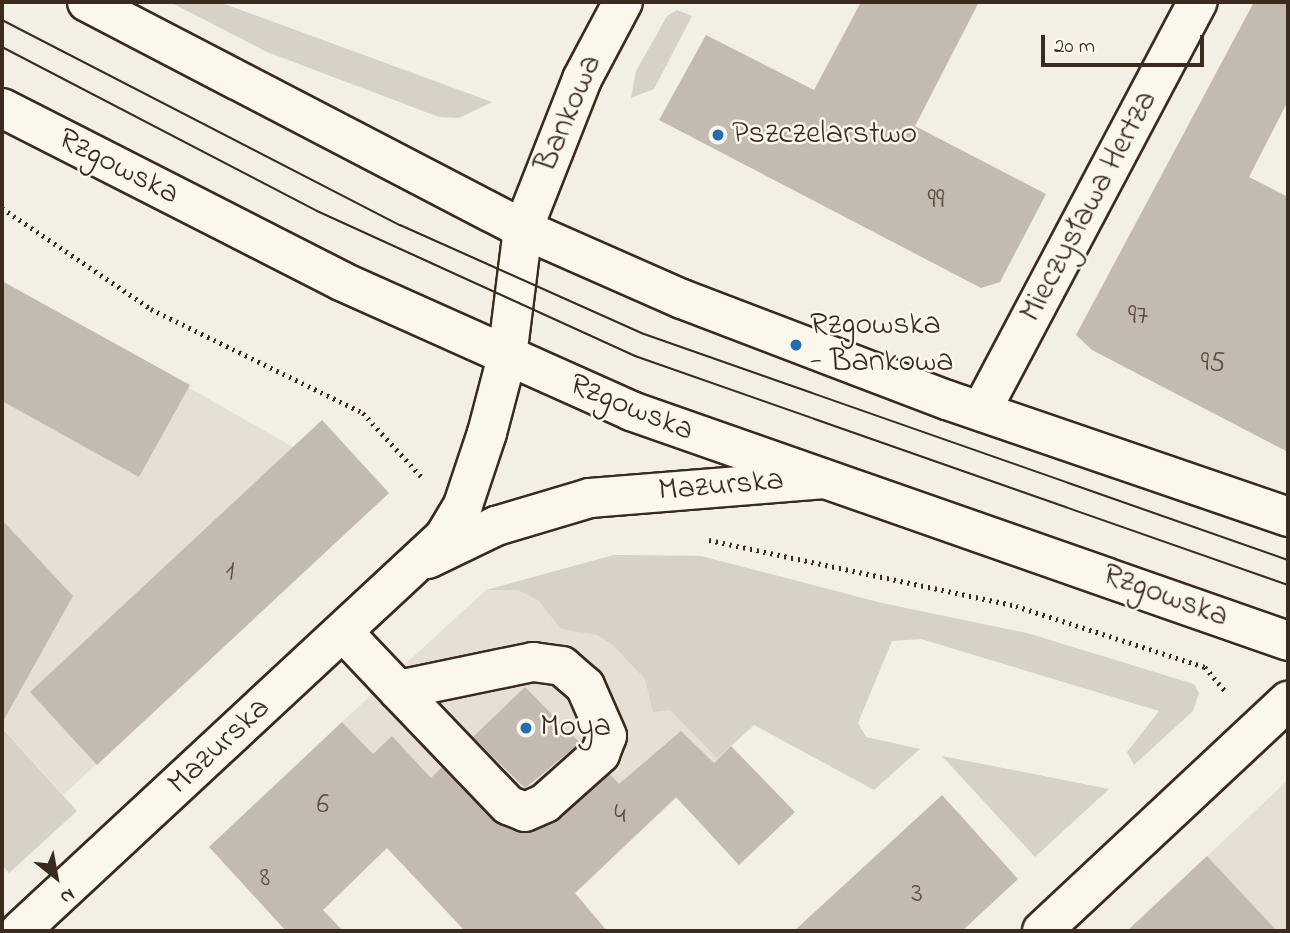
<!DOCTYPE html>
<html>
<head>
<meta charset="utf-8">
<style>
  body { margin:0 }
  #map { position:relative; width:1290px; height:933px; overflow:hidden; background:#f3efe4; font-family:"Indie Flower",sans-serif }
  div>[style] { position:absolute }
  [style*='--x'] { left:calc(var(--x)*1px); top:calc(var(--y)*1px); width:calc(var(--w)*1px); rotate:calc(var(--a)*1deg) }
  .built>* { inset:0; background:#e5dfd4 }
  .green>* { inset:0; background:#d8d1c6 }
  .building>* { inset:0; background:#c3bbb0 }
  .path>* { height:4.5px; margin-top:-2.25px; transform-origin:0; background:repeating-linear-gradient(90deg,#3b2a1e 0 2px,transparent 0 7px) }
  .roads { filter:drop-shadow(2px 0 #3b2a1e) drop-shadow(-2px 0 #3b2a1e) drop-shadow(0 2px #3b2a1e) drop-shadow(0 -2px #3b2a1e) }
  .minor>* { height:38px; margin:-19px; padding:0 19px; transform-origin:19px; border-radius:19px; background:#fbf7ec }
  .major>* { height:38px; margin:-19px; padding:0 19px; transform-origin:19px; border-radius:19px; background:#fbf7ec }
  .tram>* { height:2px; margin:-1px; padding:0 1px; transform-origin:1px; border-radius:1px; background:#3b2a1e }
  .dots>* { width:19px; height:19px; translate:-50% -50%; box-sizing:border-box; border:4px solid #fbf7ec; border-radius:50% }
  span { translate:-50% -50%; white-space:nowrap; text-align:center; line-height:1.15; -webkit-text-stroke:5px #fbf7ec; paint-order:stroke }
  .number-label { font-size:28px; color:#5d4e42 }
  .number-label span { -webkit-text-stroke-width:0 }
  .street-label { font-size:32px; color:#3b2a1e }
  .poi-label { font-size:32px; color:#3b2a1e }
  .left { translate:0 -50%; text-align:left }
  .frame { position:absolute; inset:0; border:4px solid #3b2a1e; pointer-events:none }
  .north { position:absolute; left:21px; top:842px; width:70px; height:70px; -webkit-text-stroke:5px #fbf7ec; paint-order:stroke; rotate:149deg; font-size:19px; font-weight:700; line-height:28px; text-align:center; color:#3b2a1e }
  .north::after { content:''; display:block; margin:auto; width:24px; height:32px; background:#3b2a1e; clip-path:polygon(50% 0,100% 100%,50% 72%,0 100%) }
  .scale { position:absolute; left:1041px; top:35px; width:163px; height:32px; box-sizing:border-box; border:4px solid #3b2a1e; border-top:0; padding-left:9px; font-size:21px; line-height:24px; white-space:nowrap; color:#3b2a1e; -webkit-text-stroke:5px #fbf7ec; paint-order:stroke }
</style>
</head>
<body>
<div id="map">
  <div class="built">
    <i style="clip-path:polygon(2px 281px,293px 447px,322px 420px,388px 494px,63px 795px,2px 727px)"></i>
    <i style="clip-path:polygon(614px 555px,701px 556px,754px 725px,536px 930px,342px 722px,486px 590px)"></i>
    <i style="clip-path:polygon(1288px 780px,1288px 931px,1127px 931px,1136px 923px)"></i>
  </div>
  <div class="green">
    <i style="clip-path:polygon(170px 2px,219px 2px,492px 102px,459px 118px,439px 117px,267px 52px)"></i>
    <i style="clip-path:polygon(677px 10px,692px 16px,654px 89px,631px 98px,636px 71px,667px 16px)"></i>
    <i style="clip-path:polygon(614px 555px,701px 556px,882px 603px,1027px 633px,1194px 684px,1199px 693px,1193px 711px,1134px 765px,1127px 752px,1159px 711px,921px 639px,892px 641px,858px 723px,866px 737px,920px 749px,874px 790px,754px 725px,717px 758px,670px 710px,653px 712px,645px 679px,612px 644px,597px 635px,561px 629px,538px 600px,518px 590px,486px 590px)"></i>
    <i style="clip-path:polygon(2px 728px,77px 811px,9px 873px,2px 865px)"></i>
    <i style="clip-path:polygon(942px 756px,1109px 789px,1035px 857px)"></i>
  </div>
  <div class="building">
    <i style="clip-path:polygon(861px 2px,979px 2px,915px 126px,1046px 194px,1000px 282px,981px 288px,659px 120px,706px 35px,814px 90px)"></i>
    <i style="clip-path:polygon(1254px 2px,1288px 2px,1288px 101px,1249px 177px,1288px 197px,1288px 452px,1092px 350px,1076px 335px)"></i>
    <i style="clip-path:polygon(2px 281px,190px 385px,139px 477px,2px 401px)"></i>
    <i style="clip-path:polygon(322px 420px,389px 493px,97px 765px,30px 692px)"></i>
    <i style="clip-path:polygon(2px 520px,73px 596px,2px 723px)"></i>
    <i style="clip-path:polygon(525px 687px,580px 743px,525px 788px,473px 737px)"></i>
    <i style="clip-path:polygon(342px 722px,373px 754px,392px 736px,431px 778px,442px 767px,492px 820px,517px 832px,554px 823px,610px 774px,619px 784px,681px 731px,714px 763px,731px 746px,795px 812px,739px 865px,676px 797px,575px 893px,607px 931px,465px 931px,387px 848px,323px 910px,343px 931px,286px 931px,209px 847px)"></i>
    <i style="clip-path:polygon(942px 795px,1018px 879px,962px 931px,794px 931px)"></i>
    <i style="clip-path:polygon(1207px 856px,1277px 931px,1127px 931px)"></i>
  </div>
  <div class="path">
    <i style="--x:2;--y:208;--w:180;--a:34.1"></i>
    <i style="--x:151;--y:309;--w:236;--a:26.1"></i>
    <i style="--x:363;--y:413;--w:86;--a:47.4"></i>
    <i style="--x:709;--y:540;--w:314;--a:12.1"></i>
    <i style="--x:1016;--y:606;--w:199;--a:17.9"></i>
    <i style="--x:1205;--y:667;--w:34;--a:50"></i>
  </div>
  <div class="roads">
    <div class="minor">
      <i style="--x:981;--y:411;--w:463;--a:-62.1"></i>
      <i style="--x:428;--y:559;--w:76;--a:-25.9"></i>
      <i style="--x:496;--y:526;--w:98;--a:-16.6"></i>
      <i style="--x:590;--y:498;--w:235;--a:-4.6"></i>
      <i style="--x:344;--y:633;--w:79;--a:46.5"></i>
      <i style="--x:398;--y:690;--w:159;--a:46.3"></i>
      <i style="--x:508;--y:805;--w:18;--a:22"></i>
      <i style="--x:525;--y:812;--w:22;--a:-24"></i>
      <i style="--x:545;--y:803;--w:74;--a:-41.7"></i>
      <i style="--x:600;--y:754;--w:19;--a:-69"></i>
      <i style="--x:607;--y:736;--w:55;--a:-113.7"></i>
      <i style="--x:585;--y:686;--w:30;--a:-139"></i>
      <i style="--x:562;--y:666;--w:29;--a:-172"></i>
      <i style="--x:533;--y:662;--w:138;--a:168.3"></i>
      <i style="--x:20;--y:931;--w:579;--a:-42.9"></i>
      <i style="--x:444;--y:537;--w:37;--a:-59"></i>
      <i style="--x:463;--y:505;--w:76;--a:-71.6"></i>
      <i style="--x:487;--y:433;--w:79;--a:-75.3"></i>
      <i style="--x:507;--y:357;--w:129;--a:-82.9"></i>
      <i style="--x:523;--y:229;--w:161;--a:-68.5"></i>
      <i style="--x:582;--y:79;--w:87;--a:-62"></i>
      <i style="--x:1042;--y:931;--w:337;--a:-43.1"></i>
    </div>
    <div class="major">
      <i style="--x:87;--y:2;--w:492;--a:27.5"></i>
      <i style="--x:523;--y:229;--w:174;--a:23.8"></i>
      <i style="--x:682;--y:299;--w:284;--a:20.9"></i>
      <i style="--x:947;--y:400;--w:361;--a:18.9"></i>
      <i style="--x:2;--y:108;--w:381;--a:27"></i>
      <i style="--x:341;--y:281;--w:318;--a:24.1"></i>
      <i style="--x:631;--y:411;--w:696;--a:19.29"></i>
    </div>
  </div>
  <div class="tram">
    <i style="--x:2;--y:20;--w:448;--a:27.3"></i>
    <i style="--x:400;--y:225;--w:267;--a:24.1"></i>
    <i style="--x:644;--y:334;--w:683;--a:19.34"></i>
    <i style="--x:2;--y:47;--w:355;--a:27.5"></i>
    <i style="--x:317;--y:211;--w:349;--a:24.5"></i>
    <i style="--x:635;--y:356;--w:692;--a:19.33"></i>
  </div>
  <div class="dots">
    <i style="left:718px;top:135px;background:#1f6fb2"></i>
    <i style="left:796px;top:345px;background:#1f6fb2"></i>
    <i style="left:526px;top:728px;background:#1f6fb2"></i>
  </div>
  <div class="number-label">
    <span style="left:936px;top:201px">99</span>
    <span style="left:1138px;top:317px">97</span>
    <span style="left:1213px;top:364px">95</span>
    <span style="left:230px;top:573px">1</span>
    <span style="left:323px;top:806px">6</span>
    <span style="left:620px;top:816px">4</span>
    <span style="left:265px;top:879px">8</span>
    <span style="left:917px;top:895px">3</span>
  </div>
  <div class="street-label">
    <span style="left:570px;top:114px;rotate:-67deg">Bankowa</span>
    <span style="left:118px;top:168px;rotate:27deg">Rzgowska</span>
    <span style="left:1090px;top:207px;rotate:-62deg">Mieczysława Hertza</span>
    <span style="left:631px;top:409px;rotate:22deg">Rzgowska</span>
    <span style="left:721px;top:487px;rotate:-5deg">Mazurska</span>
    <span style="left:1165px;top:597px;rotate:20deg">Rzgowska</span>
    <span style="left:220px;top:747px;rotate:-43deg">Mazurska</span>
  </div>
  <div class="poi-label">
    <span class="left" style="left:732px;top:135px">Pszczelarstwo</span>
    <span class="left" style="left:810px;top:345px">Rzgowska<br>- Bankowa</span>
    <span class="left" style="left:540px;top:728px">Moya</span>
  </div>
  <div class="frame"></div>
  <div class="north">N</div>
  <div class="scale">20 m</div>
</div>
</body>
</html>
